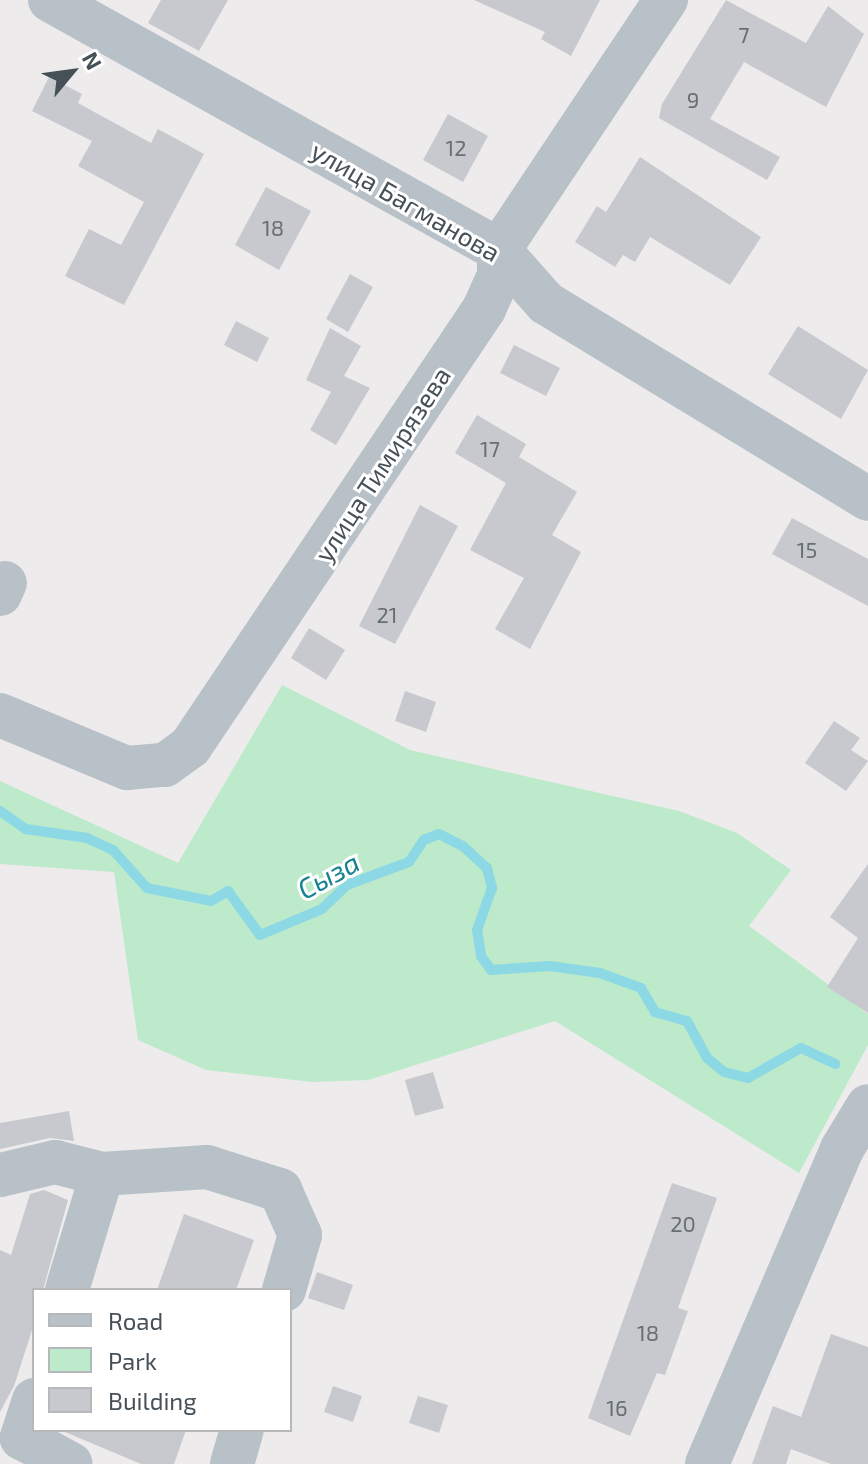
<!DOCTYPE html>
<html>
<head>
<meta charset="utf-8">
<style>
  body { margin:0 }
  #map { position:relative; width:868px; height:1464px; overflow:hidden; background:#eeebec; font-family:"Exo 2",sans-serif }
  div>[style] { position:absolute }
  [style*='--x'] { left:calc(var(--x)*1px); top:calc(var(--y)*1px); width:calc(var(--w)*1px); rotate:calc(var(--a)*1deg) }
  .green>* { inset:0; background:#bceaca }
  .stream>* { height:10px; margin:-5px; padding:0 5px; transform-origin:5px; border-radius:5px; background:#8cd8e4 }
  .building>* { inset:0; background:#c7c9ce }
  .minor>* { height:44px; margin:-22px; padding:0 22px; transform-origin:22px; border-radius:22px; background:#b8c1c7 }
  span { translate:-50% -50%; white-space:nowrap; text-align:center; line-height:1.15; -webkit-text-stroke:6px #fff; paint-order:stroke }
  .number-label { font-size:22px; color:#666e75 }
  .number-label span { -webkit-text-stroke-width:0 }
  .street-label { font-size:26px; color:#465057 }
  .water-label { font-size:28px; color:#178292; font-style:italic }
  .legend { position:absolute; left:32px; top:1288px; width:260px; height:144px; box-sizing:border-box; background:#fff; border:2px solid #b5b9bc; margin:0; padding:10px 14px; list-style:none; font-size:24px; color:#465057 }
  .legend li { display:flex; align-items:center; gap:16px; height:40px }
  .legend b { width:40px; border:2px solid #b5b9bc }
  .north { position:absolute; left:32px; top:32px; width:80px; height:80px; -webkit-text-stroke:6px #fff; paint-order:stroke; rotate:61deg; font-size:22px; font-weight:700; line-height:32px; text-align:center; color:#465057 }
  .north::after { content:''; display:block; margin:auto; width:28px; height:36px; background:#465057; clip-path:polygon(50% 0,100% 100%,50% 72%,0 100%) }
</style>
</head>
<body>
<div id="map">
  <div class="green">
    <i style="clip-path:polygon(282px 685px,410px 750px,679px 811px,737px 833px,791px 870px,749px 926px,868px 1014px,868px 1045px,799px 1173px,555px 1021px,368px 1080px,313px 1082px,206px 1070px,138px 1040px,114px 872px,0 864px,0 781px,178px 863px)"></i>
  </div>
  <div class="stream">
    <i style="--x:0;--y:811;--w:32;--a:35"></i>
    <i style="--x:26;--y:829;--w:62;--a:8.4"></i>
    <i style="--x:87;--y:838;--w:29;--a:25"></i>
    <i style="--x:113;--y:850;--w:51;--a:48.2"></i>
    <i style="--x:147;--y:888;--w:65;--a:11.5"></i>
    <i style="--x:211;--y:901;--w:20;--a:-30"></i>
    <i style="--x:228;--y:891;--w:54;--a:54"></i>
    <i style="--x:260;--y:935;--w:67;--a:-22.8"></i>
    <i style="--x:322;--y:909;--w:35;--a:-44"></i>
    <i style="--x:347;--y:885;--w:66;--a:-20.4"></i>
    <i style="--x:409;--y:862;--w:27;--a:-56"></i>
    <i style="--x:424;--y:840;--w:16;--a:-22"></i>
    <i style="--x:439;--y:834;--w:27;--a:27"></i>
    <i style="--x:463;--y:846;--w:33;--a:43"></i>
    <i style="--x:487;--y:868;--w:21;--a:76"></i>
    <i style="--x:492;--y:888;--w:45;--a:109.7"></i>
    <i style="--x:477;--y:930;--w:26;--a:81"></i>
    <i style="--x:481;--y:956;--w:17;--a:54"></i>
    <i style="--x:491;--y:970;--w:59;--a:-3.9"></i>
    <i style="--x:550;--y:966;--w:50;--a:8"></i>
    <i style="--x:600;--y:973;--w:44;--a:20.1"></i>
    <i style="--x:641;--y:988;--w:28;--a:60"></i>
    <i style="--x:655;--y:1012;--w:33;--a:16"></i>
    <i style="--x:687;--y:1021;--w:42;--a:61.6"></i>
    <i style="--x:707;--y:1058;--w:22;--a:39"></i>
    <i style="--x:724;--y:1072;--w:25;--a:14"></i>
    <i style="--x:748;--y:1078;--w:61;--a:-29.5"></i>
    <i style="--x:801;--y:1048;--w:38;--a:25"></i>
  </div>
  <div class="building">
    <i style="clip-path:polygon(161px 0,228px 0,199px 51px,148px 23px)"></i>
    <i style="clip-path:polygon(474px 0,600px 0,571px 56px,541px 39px,545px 32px)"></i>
    <i style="clip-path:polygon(726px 0,806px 43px,828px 6px,864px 34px,826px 107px,744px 62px,710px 119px,780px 157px,767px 180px,659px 118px,662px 104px)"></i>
    <i style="clip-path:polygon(49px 77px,82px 94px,78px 103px,151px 143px,158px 129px,204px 154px,124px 305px,65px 276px,89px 229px,121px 245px,144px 202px,78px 166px,92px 141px,32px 111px)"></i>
    <i style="clip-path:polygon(448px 114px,488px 136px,463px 182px,423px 160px)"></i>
    <i style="clip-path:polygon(640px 157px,761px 237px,730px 285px,650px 237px,635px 262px,623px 255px,615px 267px,575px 242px,597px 206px,606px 212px)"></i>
    <i style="clip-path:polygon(266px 187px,311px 211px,279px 270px,235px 245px)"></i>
    <i style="clip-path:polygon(350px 274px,373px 287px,348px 332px,326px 319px)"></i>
    <i style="clip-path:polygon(236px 321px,269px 338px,257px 362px,224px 345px)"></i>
    <i style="clip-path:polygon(798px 326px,868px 370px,841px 419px,768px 374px)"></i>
    <i style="clip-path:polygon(330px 328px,361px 346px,344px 376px,370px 388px,336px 445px,310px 430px,331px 392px,306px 380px)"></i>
    <i style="clip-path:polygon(514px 345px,560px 368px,546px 396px,500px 373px)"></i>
    <i style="clip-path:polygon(477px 415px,526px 444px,519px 457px,577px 492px,552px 535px,581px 552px,530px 649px,495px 629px,524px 578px,470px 550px,506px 483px,455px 453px)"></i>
    <i style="clip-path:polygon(420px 505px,458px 526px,395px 644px,359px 626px)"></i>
    <i style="clip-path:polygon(792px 518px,868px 559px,868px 606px,772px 554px)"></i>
    <i style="clip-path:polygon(309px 628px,345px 650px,326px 680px,291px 658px)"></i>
    <i style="clip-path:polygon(405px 691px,436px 702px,426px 732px,395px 721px)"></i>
    <i style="clip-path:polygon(834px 721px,860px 738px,851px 750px,868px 761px,846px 791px,805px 763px)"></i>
    <i style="clip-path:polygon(868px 864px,868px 1013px,827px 987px,858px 938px,830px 917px)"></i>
    <i style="clip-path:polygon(433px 1072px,444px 1108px,415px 1116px,405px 1080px)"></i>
    <i style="clip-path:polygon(69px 1111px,74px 1141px,50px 1138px,0 1149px,0 1123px)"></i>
    <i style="clip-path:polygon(672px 1183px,717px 1198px,678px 1308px,688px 1311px,665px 1375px,657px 1373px,630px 1436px,588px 1418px)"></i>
    <i style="clip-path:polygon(44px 1190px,68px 1200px,43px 1290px,34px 1290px,34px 1324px,14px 1386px,0 1412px,0 1250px,11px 1255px,30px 1194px)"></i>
    <i style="clip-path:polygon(184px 1214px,254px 1240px,236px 1290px,157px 1290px)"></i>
    <i style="clip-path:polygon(317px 1272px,353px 1285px,344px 1310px,308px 1298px)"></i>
    <i style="clip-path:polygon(831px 1334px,868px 1347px,868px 1464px,831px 1464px,791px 1449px,786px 1464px,752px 1464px,773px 1406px,801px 1417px)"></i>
    <i style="clip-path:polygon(333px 1386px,362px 1396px,353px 1422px,324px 1412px)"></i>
    <i style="clip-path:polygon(418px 1396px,448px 1405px,439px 1433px,409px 1423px)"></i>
    <i style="clip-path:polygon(60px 1430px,186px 1430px,174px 1464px,141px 1464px)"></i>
  </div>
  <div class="minor">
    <i style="--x:50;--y:0;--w:514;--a:29.11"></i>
    <i style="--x:499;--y:250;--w:71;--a:48.4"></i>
    <i style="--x:546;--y:303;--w:377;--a:31.3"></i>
    <i style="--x:0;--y:594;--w:12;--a:-66"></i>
    <i style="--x:0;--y:715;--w:138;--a:22.7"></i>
    <i style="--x:127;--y:768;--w:38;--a:-5"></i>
    <i style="--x:165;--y:765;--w:31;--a:-36"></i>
    <i style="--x:190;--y:747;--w:528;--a:-56.13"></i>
    <i style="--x:484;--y:309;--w:37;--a:-66"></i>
    <i style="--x:499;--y:275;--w:25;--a:-90"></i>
    <i style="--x:499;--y:250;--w:301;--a:-56.3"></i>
    <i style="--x:0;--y:1175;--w:57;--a:-13.3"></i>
    <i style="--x:55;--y:1162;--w:49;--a:14.3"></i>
    <i style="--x:102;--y:1174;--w:105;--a:-3.8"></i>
    <i style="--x:207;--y:1167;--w:77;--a:17.5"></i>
    <i style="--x:280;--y:1190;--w:49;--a:66"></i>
    <i style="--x:300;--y:1235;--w:57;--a:106.2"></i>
    <i style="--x:67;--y:1290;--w:121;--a:-73.2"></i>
    <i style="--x:34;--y:1400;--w:40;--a:108"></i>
    <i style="--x:22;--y:1438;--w:55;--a:28"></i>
    <i style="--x:232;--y:1464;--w:35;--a:-74"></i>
    <i style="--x:707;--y:1464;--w:343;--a:-66.8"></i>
    <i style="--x:842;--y:1149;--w:50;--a:-58.8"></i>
  </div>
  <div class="number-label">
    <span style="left:744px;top:35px">7</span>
    <span style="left:693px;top:100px">9</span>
    <span style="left:456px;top:148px">12</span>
    <span style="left:273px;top:228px">18</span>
    <span style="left:490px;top:449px">17</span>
    <span style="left:807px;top:550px">15</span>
    <span style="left:387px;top:615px">21</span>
    <span style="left:683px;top:1224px">20</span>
    <span style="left:648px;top:1333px">18</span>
    <span style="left:617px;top:1408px">16</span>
  </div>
  <div class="street-label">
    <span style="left:406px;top:201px;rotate:30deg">улица Багманова</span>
    <span style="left:382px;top:464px;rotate:-57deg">улица Тимирязева</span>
  </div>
  <div class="water-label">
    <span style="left:328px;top:875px;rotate:-29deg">Сыза</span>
  </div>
  <ul class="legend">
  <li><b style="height:10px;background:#b8c1c7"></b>Road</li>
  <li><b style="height:22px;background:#bceaca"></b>Park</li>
  <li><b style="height:22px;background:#c7c9ce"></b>Building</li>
  </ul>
  <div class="north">N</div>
</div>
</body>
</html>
